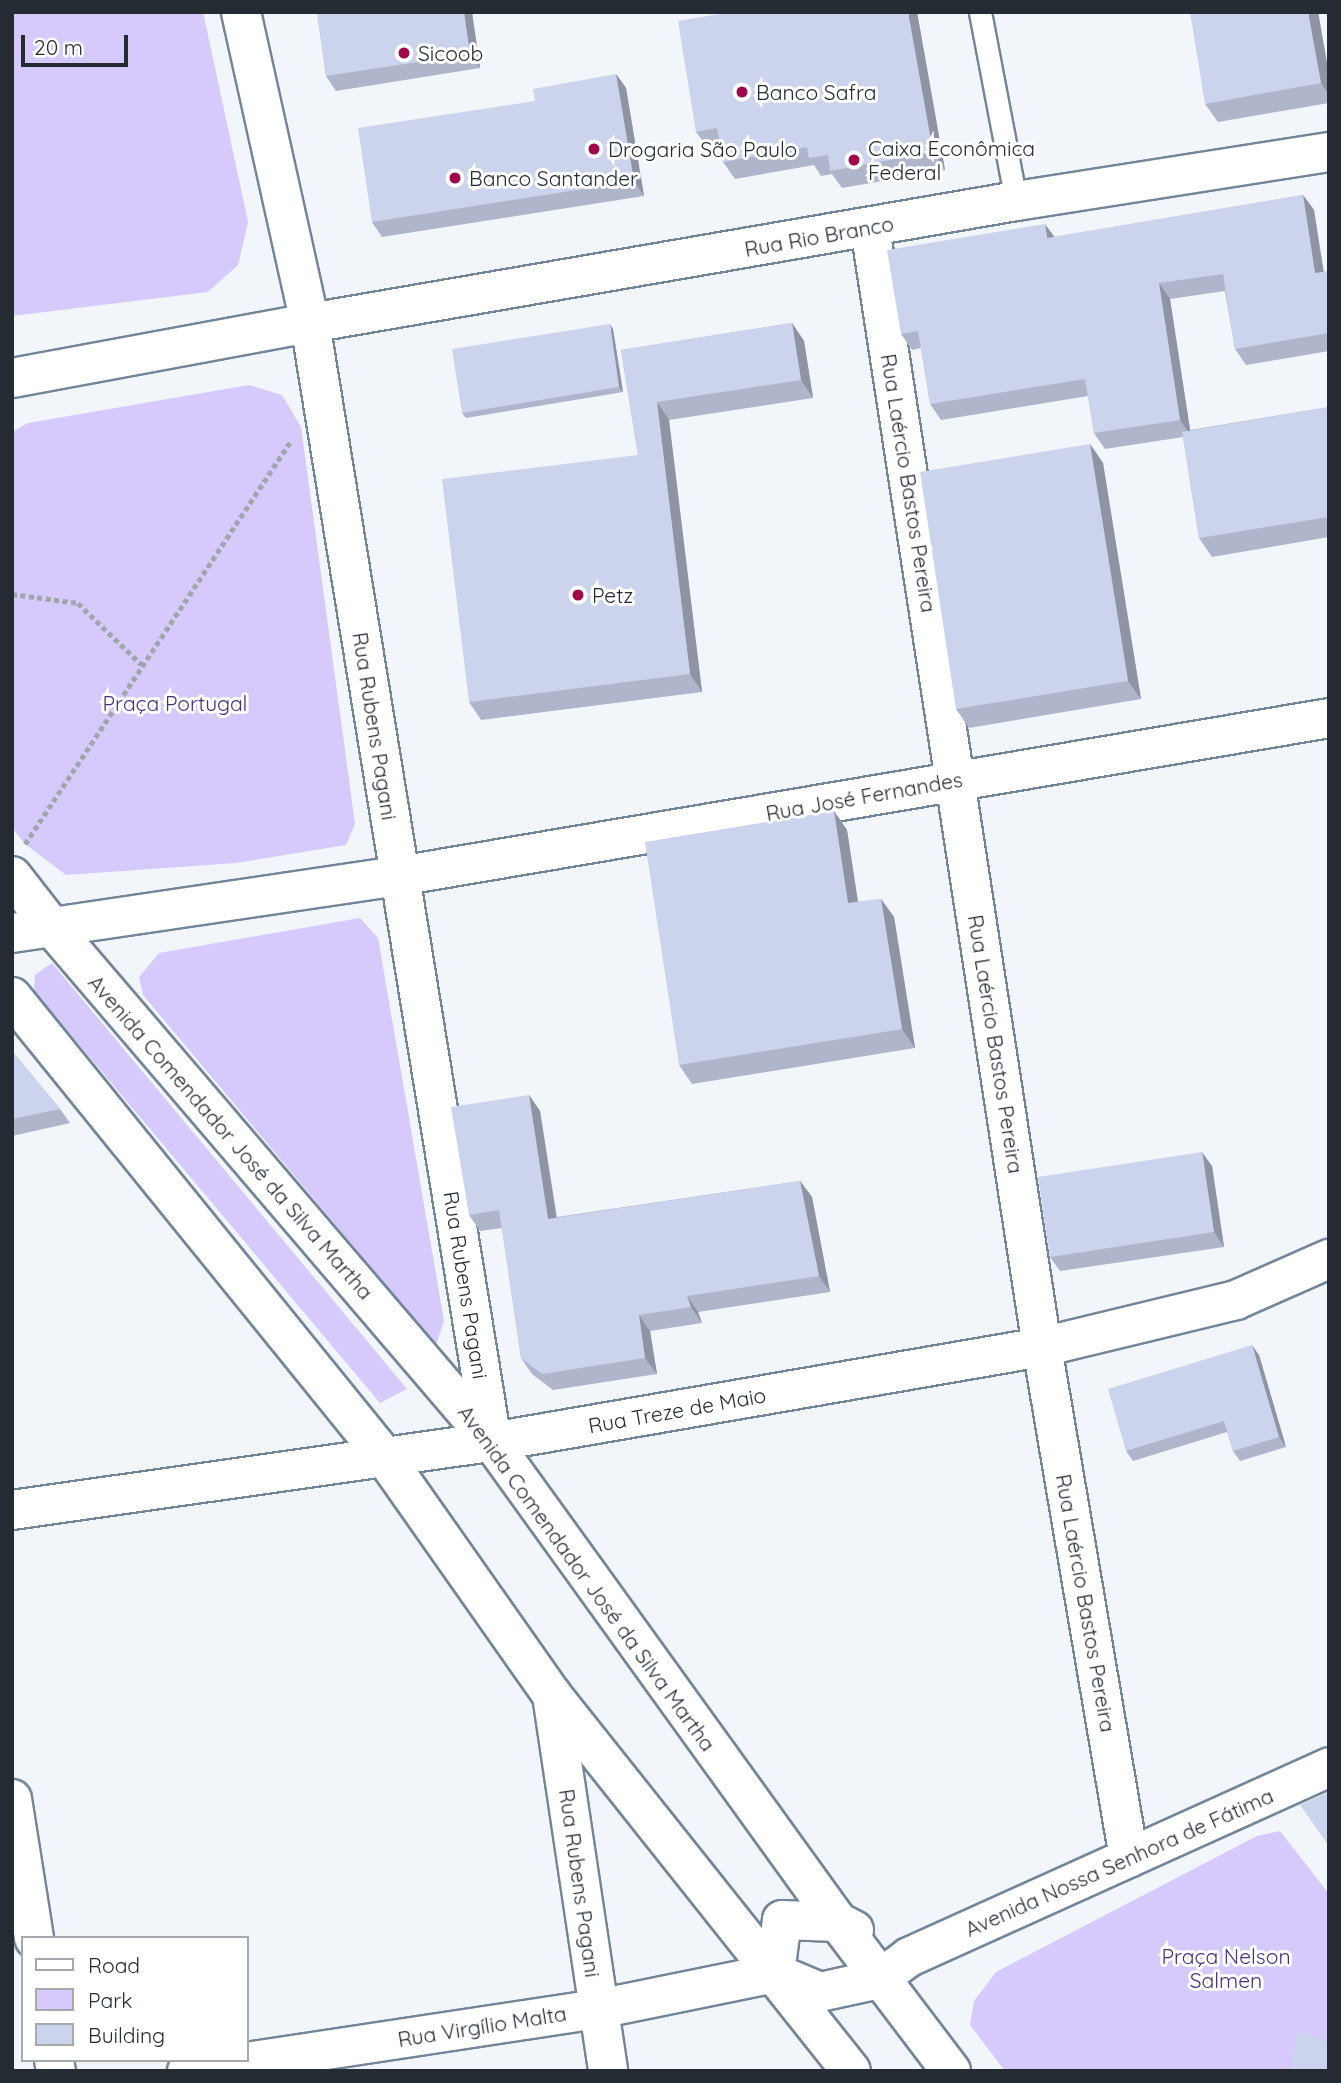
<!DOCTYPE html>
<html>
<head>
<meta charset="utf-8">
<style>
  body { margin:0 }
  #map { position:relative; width:1341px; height:2083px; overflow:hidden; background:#f2f6fa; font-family:Quicksand,sans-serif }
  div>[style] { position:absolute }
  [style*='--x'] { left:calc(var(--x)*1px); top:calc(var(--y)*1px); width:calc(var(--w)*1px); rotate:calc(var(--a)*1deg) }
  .green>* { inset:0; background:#d5cafb }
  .path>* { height:4.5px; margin-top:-2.25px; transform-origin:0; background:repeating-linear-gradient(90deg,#a1a6ac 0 5px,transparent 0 8.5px) }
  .roads { filter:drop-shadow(2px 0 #748598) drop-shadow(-2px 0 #748598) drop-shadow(0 2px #748598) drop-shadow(0 -2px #748598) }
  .lane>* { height:21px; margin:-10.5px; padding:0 10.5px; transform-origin:10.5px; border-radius:10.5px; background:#fff }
  .street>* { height:38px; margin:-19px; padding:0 19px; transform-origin:19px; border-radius:19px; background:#fff }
  .secondary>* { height:38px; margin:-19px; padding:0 19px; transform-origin:19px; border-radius:19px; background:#fff }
  .wall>* { inset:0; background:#afb5cb }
  .shaded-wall>* { inset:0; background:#8f94a5 }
  .building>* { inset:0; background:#ccd3ec }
  .dots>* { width:19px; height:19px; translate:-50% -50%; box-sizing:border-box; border:4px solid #fff; border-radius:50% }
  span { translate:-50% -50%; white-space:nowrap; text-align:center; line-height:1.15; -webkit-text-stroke:6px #fff; paint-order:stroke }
  .poi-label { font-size:21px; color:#242b33 }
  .left { translate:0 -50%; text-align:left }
  .street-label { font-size:21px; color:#242b33 }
  .park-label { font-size:21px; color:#482f79 }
  .frame { position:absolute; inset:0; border:14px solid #242b33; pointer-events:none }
  .legend { position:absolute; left:21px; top:1936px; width:228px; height:126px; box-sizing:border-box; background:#fff; border:2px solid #a7aaad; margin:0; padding:9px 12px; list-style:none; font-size:21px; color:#242b33 }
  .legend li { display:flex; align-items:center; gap:14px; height:35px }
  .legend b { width:35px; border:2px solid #a7aaad }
  .scale { position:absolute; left:21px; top:35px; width:107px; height:32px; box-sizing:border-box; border:4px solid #242b33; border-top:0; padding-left:9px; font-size:21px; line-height:24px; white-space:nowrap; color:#242b33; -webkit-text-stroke:5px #fff; paint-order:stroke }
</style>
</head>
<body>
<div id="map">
  <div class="green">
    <i style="clip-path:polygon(12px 12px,203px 12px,248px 222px,238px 265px,208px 292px,12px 316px)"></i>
    <i style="clip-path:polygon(249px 385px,282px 395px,301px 427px,355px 824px,346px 845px,236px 863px,66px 875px,25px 844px,12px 828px,12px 432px,28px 423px)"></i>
    <i style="clip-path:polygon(360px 918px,378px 938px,444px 1321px,436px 1345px,143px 995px,139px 977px,159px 953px)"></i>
    <i style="clip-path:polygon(52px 963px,407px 1389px,380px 1403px,34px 991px,35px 975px)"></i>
    <i style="clip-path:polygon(1280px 1831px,1329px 1894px,1329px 2071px,1005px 2071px,970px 2025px,974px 2001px,996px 1972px,1257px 1836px)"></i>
  </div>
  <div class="path">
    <i style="--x:12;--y:594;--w:67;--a:7.8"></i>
    <i style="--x:78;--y:603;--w:88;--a:44.1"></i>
    <i style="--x:25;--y:844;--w:481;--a:-56.6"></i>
  </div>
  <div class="roads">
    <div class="lane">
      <i style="--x:980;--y:12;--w:192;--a:79.2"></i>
    </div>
    <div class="street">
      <i style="--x:870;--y:228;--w:1132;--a:81.26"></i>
      <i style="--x:1042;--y:1347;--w:518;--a:80.34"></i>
      <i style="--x:310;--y:323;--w:716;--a:-9.8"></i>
      <i style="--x:1016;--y:201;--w:317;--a:-8.9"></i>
      <i style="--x:12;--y:933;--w:391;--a:-8.4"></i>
      <i style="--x:399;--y:876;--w:943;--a:-9.64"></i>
      <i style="--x:552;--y:1695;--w:380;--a:81.5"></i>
      <i style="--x:12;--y:1799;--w:141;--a:81"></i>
      <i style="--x:54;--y:2060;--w:11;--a:80"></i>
    </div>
    <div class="secondary">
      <i style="--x:241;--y:12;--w:319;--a:77.5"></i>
      <i style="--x:310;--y:323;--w:1134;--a:80.76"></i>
      <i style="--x:12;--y:378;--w:303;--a:-10.5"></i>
      <i style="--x:12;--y:876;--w:63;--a:52"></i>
      <i style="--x:51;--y:926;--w:679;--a:49.48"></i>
      <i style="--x:492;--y:1442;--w:592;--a:54.21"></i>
      <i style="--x:838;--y:1922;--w:187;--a:52.8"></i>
      <i style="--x:12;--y:997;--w:591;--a:50.98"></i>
      <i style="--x:384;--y:1456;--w:292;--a:54.9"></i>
      <i style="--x:552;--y:1695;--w:480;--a:51.5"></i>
      <i style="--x:12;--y:1510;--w:485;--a:-8.1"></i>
      <i style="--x:492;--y:1442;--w:558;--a:-9.8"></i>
      <i style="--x:1042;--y:1347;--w:200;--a:-13.6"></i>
      <i style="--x:1236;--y:1300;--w:102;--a:-23.8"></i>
      <i style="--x:775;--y:1973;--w:49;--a:22.9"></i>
      <i style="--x:820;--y:1992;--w:60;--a:-12.4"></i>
      <i style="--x:879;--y:1979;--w:37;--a:-36"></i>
      <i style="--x:909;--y:1957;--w:461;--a:-24.3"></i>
      <i style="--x:775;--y:1973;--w:53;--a:-82.5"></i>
      <i style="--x:782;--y:1920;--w:56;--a:2"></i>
      <i style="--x:838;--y:1922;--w:18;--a:27"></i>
      <i style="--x:187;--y:2071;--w:416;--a:-8.6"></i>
      <i style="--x:598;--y:2009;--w:181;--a:-11.5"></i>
    </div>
  </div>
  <div class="wall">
    <i style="clip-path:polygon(317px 12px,472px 12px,480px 68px,336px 91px,326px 76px)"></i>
    <i style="clip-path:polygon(917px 12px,945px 170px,842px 188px,832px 174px,821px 176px,814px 165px,735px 179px,723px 162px,720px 147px,709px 149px,696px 132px)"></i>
    <i style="clip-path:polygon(1318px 12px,1329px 74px,1329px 103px,1218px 122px,1205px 104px)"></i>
    <i style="clip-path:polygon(616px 74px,626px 88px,644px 196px,382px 237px,372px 222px,535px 101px)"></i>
    <i style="clip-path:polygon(1303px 195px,1314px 210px,1324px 272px,1329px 271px,1329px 351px,1246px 365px,1235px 349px,1225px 291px,1170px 299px,1190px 430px,1329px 407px,1329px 537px,1212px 557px,1199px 538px,1183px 437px,1105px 449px,1094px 433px,1088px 396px,941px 420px,930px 404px,921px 348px,912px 350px,901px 334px,1054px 237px)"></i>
    <i style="clip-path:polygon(792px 323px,804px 341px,813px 398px,669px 420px,702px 692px,481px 720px,469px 702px,638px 455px,621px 350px)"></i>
    <i style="clip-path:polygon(613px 329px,623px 392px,466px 418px,462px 413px)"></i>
    <i style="clip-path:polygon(1090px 444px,1103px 463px,1141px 699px,969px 728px,956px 709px)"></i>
    <i style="clip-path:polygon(834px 811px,847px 830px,858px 902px,881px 899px,894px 917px,915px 1048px,692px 1084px,679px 1065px)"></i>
    <i style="clip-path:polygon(12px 1051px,60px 1109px,70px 1123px,12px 1136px)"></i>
    <i style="clip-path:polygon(529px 1095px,540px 1111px,557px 1217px,800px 1181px,812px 1197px,830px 1292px,698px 1312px,702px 1323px,650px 1331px,657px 1374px,553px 1390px,532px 1374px,521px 1358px,502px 1228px,480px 1231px,469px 1215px)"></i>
    <i style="clip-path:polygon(1212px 1166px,1224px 1247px,1060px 1271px,1050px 1257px)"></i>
    <i style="clip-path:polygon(1259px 1355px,1286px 1447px,1240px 1461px,1233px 1451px,1227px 1432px,1133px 1461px,1126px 1451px)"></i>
  </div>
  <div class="shaded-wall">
    <i style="clip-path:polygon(464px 12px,472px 12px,480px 68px,470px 54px)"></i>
    <i style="clip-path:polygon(908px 12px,917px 12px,945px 170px,933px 152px)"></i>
    <i style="clip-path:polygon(1308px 12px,1318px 12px,1329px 74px,1329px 95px,1321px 83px)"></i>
    <i style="clip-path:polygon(616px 74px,626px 88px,644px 196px,634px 181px)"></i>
    <i style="clip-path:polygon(1303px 195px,1314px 210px,1326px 289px,1315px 273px)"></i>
    <i style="clip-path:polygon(1045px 224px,1056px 239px,1047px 238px)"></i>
    <i style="clip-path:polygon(1159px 283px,1170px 299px,1191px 436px,1180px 420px)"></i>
    <i style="clip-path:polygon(792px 323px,804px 341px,813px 398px,801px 380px)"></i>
    <i style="clip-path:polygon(610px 324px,613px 329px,623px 392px,619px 387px)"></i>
    <i style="clip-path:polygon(657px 402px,669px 420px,702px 692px,690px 674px)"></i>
    <i style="clip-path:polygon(1090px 444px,1103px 463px,1141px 699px,1128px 681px)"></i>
    <i style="clip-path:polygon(834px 811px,847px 830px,861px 922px,848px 903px)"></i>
    <i style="clip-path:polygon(881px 899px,894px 917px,915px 1048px,902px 1029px)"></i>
    <i style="clip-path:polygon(529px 1095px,540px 1111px,559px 1235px,548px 1219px)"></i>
    <i style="clip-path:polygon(1202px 1152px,1212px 1166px,1224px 1247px,1214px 1232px)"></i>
    <i style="clip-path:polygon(800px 1181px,812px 1197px,830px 1292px,819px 1276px)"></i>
    <i style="clip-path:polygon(687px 1296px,698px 1312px,702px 1323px,691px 1307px)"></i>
    <i style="clip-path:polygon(639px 1315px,650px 1331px,657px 1374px,645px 1358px)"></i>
    <i style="clip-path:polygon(1252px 1345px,1259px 1355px,1286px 1447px,1279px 1437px)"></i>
  </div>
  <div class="building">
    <i style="clip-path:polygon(317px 12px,464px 12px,470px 54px,326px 76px)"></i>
    <i style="clip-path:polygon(730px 12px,908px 12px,933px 152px,830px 171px,828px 155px,809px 158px,807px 147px,723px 162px,717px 128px,696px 132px,678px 21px)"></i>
    <i style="clip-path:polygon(1190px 12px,1308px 12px,1321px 83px,1205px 104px)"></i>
    <i style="clip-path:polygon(616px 74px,634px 181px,372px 222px,358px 128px,535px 101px,533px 89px)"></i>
    <i style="clip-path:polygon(1303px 195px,1315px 273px,1329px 271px,1329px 333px,1235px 349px,1223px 274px,1159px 283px,1180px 420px,1094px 433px,1085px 379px,930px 404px,918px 331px,901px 334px,887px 250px,1045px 224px,1047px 238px)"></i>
    <i style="clip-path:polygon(792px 323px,801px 380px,657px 402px,690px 674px,469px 702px,442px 479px,638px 455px,621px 350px)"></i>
    <i style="clip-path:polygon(610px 324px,619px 387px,462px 413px,452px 349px)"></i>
    <i style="clip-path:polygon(1329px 407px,1329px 517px,1199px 538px,1182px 432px)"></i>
    <i style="clip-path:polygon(1090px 444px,1128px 681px,956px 709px,920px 472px)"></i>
    <i style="clip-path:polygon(834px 811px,848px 903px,881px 899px,902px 1029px,679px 1065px,645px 842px)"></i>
    <i style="clip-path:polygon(12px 1051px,60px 1109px,12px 1119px)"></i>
    <i style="clip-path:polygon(529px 1095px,548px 1219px,800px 1181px,819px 1276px,687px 1296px,691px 1307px,639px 1315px,645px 1358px,542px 1374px,521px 1358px,499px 1210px,469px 1215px,451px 1107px)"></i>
    <i style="clip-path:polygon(1202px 1152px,1214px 1232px,1050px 1257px,1038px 1177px)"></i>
    <i style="clip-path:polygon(1252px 1345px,1279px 1437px,1233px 1451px,1224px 1421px,1126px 1451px,1108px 1389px)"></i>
    <i style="clip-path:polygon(1329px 1792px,1329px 1846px,1300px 1805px)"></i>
    <i style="clip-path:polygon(1297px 2030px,1329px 2043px,1329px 2071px,1291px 2071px)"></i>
  </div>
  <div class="dots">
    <i style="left:404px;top:53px;background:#a0064a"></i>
    <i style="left:742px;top:92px;background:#a0064a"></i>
    <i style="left:594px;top:149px;background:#a0064a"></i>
    <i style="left:854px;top:160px;background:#a0064a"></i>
    <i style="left:455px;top:178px;background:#a0064a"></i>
    <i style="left:578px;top:595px;background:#a0064a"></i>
  </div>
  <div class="poi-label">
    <span class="left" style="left:418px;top:53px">Sicoob</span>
    <span class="left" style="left:756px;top:92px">Banco Safra</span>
    <span class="left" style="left:868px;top:160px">Caixa Econômica<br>Federal</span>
    <span class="left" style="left:608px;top:149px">Drogaria São Paulo</span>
    <span class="left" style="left:469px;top:178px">Banco Santander</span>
    <span class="left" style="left:592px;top:595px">Petz</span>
  </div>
  <div class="street-label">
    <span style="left:819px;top:236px;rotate:-10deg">Rua Rio Branco</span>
    <span style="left:909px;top:483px;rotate:81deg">Rua Laércio Bastos Pereira</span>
    <span style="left:375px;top:726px;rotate:81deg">Rua Rubens Pagani</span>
    <span style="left:864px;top:796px;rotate:-10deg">Rua José Fernandes</span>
    <span style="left:996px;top:1044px;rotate:81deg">Rua Laércio Bastos Pereira</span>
    <span style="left:231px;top:1137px;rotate:49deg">Avenida Comendador José da Silva Martha</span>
    <span style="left:466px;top:1285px;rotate:81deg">Rua Rubens Pagani</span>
    <span style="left:677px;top:1410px;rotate:-10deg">Rua Treze de Maio</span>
    <span style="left:587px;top:1578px;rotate:54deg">Avenida Comendador José da Silva Martha</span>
    <span style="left:1086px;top:1603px;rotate:80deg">Rua Laércio Bastos Pereira</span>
    <span style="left:1119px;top:1862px;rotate:-24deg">Avenida Nossa Senhora de Fátima</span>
    <span style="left:580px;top:1883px;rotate:82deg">Rua Rubens Pagani</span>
    <span style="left:482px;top:2026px;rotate:-9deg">Rua Virgílio Malta</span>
  </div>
  <div class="park-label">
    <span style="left:175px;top:703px">Praça Portugal</span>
    <span style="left:1226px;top:1968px">Praça Nelson<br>Salmen</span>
  </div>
  <div class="frame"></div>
  <ul class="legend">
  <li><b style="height:9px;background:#fff"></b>Road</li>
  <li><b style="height:19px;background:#d5cafb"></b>Park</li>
  <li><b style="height:19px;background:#ccd3ec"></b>Building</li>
  </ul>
  <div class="scale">20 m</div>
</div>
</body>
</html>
